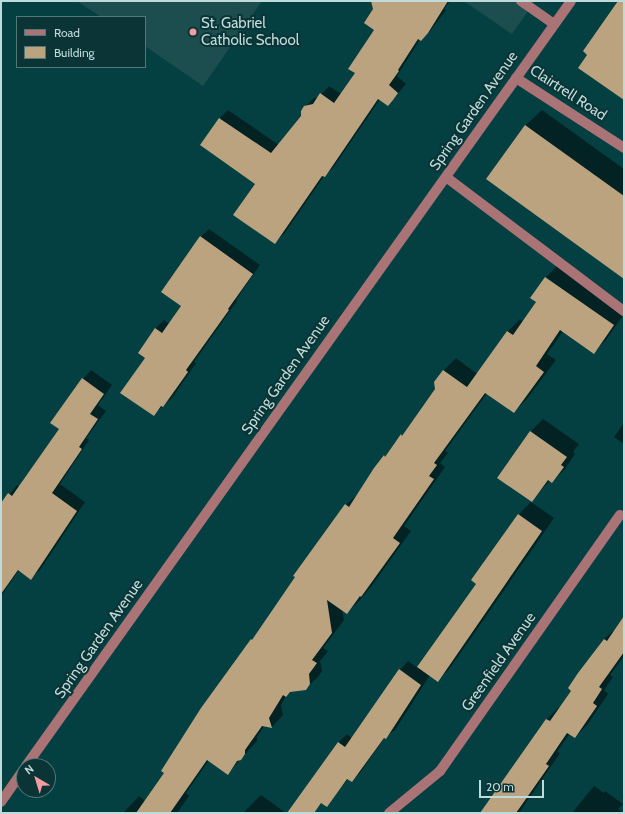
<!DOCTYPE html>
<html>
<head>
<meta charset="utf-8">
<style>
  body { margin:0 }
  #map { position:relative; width:625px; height:814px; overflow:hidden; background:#044042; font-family:Cabin,sans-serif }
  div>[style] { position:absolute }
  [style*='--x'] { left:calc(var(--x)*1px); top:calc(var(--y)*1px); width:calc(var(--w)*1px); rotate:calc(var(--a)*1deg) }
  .built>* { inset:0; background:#1d4e4f }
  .shadow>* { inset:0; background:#0007 }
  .building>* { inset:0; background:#bba380 }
  .minor>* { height:10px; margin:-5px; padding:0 5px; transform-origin:5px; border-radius:5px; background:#aa7476 }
  .dots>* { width:11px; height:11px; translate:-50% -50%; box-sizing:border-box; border:2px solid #0a3435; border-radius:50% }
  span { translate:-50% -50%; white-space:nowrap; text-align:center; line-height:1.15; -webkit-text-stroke:4px #0a3435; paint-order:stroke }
  .poi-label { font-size:15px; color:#c0dada }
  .left { translate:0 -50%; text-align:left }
  .street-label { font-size:15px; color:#c0dada }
  .frame { position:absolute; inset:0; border:2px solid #c0dada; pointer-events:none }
  .legend { position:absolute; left:16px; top:16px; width:130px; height:52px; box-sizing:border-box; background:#0a3435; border:1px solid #537677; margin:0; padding:5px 7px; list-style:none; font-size:12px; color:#c0dada }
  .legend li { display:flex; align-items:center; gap:8px; height:20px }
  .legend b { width:20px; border:1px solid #537677 }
  .north { position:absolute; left:16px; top:758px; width:40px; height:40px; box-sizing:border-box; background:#0a3435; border:1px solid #537677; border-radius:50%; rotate:322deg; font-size:11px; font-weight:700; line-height:16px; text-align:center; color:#c0dada }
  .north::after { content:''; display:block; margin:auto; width:14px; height:18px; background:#f49b9f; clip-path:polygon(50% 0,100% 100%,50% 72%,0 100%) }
  .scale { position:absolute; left:479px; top:780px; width:65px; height:18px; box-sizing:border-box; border:2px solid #c0dada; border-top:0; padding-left:5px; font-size:12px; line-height:14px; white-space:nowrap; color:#c0dada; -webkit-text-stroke:3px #0a3435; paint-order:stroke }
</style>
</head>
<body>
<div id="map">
  <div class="built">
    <i style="clip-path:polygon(77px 1px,262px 1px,203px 86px,145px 46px,145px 17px,101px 17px)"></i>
    <i style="clip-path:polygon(464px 1px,535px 1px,512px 34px)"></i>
  </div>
  <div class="shadow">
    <i style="clip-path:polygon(374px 1px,450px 1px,444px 9px,446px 10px,430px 31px,420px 39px,397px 76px,406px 84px,388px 105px,380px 99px,333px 168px,324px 176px,284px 234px,275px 242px,256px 183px,201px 145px,220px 118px,228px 110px,279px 145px,302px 116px,305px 107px,314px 98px,319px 97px,329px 86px,341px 94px,356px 73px,376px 30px)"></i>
    <i style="clip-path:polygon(542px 110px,624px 169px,624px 278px,487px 179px,526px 125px)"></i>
    <i style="clip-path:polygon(209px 229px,260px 265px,236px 300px,237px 301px,194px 362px,196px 363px,172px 398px,154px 414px,146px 358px,155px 329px,164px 320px,169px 324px,182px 305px,200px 237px)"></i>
    <i style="clip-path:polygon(557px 266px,624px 314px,606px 340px,594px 352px,563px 331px,547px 354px,556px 360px,526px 400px,514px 412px,487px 393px,445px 451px,448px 453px,440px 463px,445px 467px,404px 526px,411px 531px,373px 584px,359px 601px,347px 613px,342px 609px,344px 620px,323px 648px,328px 651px,320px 661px,322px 671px,318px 677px,305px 689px,291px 691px,286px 696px,281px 705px,283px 715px,272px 727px,264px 726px,257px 737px,257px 741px,228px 773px,209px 760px,186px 793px,189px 796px,177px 813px,123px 813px,139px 796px,145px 801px,165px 773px,202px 709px,258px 633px,346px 505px,359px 493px,375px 469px,409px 428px,436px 389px,435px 382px,444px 370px,456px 358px,477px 374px,508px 331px,520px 319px,523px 322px,537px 302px,545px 278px)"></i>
    <i style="clip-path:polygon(91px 370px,112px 385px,98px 405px,106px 411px,86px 438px,89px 440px,60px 484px,85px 502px,40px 570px,31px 578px,19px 570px,1px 596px,1px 505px,17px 485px,19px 487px,60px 428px,83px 379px)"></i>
    <i style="clip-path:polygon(543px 419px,579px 444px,573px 452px,575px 454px,565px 469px,552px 482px,550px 480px,532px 501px,530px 432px)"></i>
    <i style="clip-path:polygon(624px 423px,624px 444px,614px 437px)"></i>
    <i style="clip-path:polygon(531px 502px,554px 518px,450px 668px,438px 680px,430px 675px,395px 730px,385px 737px,360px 773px,352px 781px,348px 779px,327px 805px,322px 802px,315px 810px,300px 798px,339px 742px,347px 734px,352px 738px,400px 670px,408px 661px,418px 668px,477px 584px,473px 580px,519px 514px)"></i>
    <i style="clip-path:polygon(624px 618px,624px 656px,610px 675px,613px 677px,604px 690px,608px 694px,587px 725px,575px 737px,570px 733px,557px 752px,560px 753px,519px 813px,482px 813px,547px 719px,559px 707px,560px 708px,573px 691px,569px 688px,604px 639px,617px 628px)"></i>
    <i style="clip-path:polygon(594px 786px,604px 793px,605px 791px,623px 804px,618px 809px,623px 813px,572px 813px)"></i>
    <i style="clip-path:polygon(261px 795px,286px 813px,243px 813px)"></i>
  </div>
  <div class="building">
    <i style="clip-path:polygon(371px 1px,448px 1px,428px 33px,421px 41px,418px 39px,398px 70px,399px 71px,389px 85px,398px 93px,393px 100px,388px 106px,378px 99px,325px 177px,322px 176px,275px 244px,233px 215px,255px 184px,200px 145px,219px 118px,271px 153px,301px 116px,301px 111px,304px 106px,313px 104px,320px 93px,334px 103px,355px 73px,348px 69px,374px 30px,364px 23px,373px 9px)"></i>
    <i style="clip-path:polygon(618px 1px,624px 1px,624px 100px,578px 68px,587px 55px,583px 51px)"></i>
    <i style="clip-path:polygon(525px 125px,624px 196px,624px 279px,486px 179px)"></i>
    <i style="clip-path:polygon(200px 236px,253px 274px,228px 309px,229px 310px,186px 370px,188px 372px,163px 407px,161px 406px,154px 416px,120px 393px,145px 358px,138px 353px,155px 328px,162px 333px,181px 306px,161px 292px)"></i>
    <i style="clip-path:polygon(545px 277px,614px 325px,594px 354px,560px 330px,536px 366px,544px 372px,514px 413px,485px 393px,434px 463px,437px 465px,429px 476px,434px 479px,393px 538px,400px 543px,361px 597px,360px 596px,347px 614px,327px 600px,332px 633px,312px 660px,317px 663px,309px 674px,310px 684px,306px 690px,290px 692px,286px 697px,283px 695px,269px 718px,272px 728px,262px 726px,245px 750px,245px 754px,241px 760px,237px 761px,228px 775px,207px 760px,170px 813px,136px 813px,164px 773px,161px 771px,201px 708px,251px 639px,252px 640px,295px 577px,293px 576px,345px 504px,349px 507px,374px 468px,384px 455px,385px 457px,401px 434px,402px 436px,435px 389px,434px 382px,443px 370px,467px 387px,507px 331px,513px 335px,536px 302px,530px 298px)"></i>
    <i style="clip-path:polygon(82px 378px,104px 394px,90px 414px,98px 419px,79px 447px,82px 449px,52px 493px,77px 511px,31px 580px,18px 570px,1px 594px,1px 503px,8px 493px,12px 496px,59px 429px,50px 423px)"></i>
    <i style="clip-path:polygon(530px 431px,567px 457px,561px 465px,564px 467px,552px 483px,548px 480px,532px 502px,497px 478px)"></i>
    <i style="clip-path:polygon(518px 514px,542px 531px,438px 682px,417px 667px,476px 584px,471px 580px)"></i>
    <i style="clip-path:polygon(624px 616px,624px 652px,599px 687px,602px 689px,593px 703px,597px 706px,575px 738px,567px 733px,546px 764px,549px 766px,516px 813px,480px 813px,546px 719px,550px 721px,571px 691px,568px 688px,578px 673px,604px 639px,607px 641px)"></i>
    <i style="clip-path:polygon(399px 669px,421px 685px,386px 739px,384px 738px,352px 782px,347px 779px,327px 807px,321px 803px,314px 813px,287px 813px,338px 742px,345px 747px)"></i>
  </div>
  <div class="minor">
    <i style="--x:521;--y:1;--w:40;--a:34.9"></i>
    <i style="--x:516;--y:78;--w:129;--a:32.9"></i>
    <i style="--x:446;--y:177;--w:223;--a:37"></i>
    <i style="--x:26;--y:766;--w:939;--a:-54.53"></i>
    <i style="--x:1;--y:802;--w:40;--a:-55.1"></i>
    <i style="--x:389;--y:813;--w:66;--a:-39.5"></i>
    <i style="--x:440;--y:771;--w:313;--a:-54.9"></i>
  </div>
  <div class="dots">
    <i style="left:193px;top:32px;background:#f49b9f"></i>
  </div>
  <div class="poi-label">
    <span class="left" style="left:201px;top:32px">St. Gabriel<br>Catholic School</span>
  </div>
  <div class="street-label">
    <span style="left:568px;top:93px;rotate:33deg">Clairtrell Road</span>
    <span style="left:474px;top:111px;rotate:-55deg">Spring Garden Avenue</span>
    <span style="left:286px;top:375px;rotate:-55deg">Spring Garden Avenue</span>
    <span style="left:99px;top:639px;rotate:-55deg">Spring Garden Avenue</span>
    <span style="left:499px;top:662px;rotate:-55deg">Greenfield Avenue</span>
  </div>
  <div class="frame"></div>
  <ul class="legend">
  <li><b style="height:5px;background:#aa7476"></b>Road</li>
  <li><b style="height:11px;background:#bba380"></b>Building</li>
  </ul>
  <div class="north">N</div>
  <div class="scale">20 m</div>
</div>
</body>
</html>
